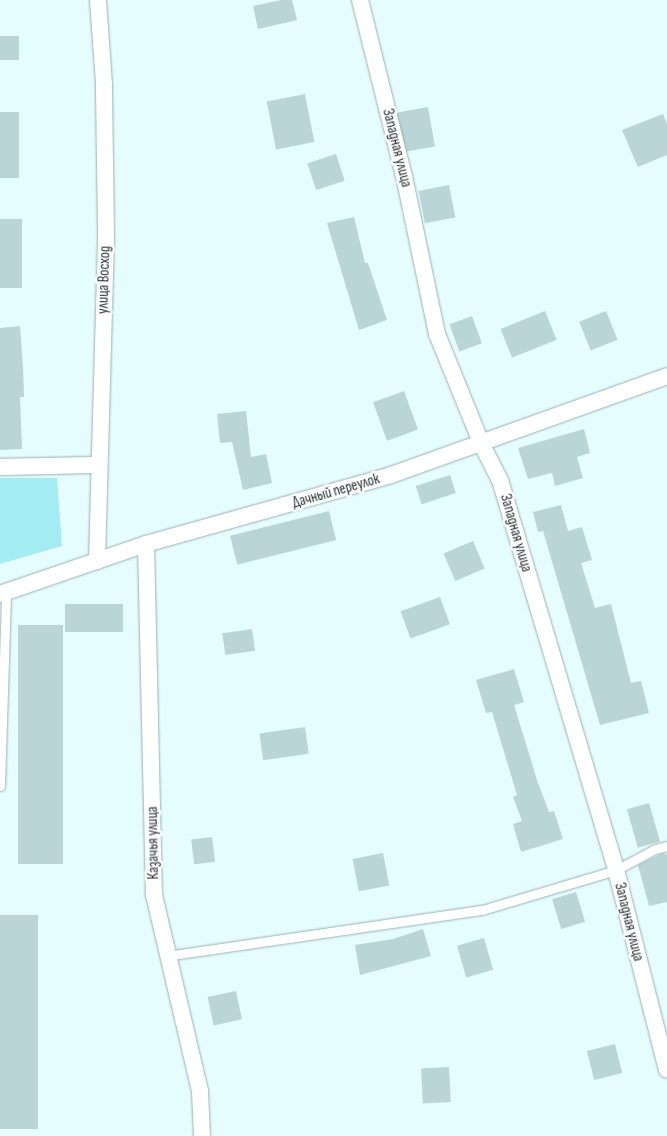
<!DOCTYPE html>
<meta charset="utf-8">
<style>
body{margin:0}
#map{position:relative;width:667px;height:1136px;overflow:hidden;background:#e6fdff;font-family:"Sofia Sans Condensed",sans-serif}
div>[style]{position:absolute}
.green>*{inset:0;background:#a3ecf1}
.building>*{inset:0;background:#b9d5d6;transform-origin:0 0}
.roads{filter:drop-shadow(0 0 1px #96b1b3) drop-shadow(0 0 1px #96b1b3)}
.service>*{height:9px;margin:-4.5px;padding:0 4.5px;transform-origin:4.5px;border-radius:4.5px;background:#fff}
.minor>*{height:16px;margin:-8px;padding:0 8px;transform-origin:8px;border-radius:8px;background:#fff}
span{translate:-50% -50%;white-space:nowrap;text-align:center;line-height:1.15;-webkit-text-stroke:5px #fff;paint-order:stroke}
.street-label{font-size:15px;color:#283334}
</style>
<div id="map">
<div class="green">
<i style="clip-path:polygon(0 478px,57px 478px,62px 546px,0 564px)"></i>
</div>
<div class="building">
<i style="clip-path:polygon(281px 0,292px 0,297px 20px,258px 29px,253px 6px)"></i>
<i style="left:0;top:36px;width:19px;height:24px"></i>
<i style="left:305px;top:94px;width:49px;height:39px;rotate:79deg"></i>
<i style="left:428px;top:107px;width:40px;height:31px;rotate:80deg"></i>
<i style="left:0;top:112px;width:19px;height:66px"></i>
<i style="clip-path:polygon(663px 114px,667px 124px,667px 155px,638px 167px,622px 130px)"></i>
<i style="left:336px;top:154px;width:28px;height:30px;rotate:72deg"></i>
<i style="left:449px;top:185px;width:33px;height:31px;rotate:79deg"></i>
<i style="clip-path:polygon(354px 217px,365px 263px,368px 263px,387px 320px,359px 330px,327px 223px)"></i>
<i style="left:0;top:219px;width:22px;height:69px"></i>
<i style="left:545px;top:311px;width:31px;height:48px;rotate:68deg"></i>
<i style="left:606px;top:311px;width:31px;height:29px;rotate:68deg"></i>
<i style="left:472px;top:316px;width:29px;height:24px;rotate:70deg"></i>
<i style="clip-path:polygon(20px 326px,23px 368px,24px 397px,20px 397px,22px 449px,0 450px,0 328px)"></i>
<i style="left:404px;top:391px;width:41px;height:33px;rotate:70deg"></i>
<i style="clip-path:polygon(246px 411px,251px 457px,266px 454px,272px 483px,243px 490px,232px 442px,220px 443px,217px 414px)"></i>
<i style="clip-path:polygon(584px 429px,590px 453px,577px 457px,583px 478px,555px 486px,552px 473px,528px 479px,518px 448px)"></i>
<i style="left:450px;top:475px;width:19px;height:36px;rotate:72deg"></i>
<i style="clip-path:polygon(561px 505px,568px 531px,582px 527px,592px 560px,581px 563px,595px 608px,611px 604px,631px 683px,641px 681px,649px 713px,600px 725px,543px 531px,538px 532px,533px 512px)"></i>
<i style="left:329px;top:511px;width:30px;height:102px;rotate:76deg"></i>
<i style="left:473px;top:541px;width:30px;height:32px;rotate:67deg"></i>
<i style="left:440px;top:597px;width:29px;height:42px;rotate:70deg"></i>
<i style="left:65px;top:604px;width:58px;height:28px"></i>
<i style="left:18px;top:625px;width:45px;height:239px"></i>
<i style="left:252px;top:629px;width:22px;height:30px;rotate:82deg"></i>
<i style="clip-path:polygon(514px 669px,524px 702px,514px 705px,538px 783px,549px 812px,554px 811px,563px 839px,521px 852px,513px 824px,522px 821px,513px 797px,517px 795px,492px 712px,486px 713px,476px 680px)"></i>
<i style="left:305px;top:727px;width:27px;height:46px;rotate:82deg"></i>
<i style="left:649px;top:803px;width:40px;height:23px;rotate:74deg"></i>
<i style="left:212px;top:837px;width:25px;height:21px;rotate:83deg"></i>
<i style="left:383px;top:853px;width:33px;height:31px;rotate:79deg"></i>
<i style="clip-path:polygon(663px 853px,667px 855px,667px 902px,649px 906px,638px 865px)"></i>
<i style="left:576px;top:892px;width:31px;height:25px;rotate:73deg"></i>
<i style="left:0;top:915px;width:38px;height:214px"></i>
<i style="clip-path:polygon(423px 929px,431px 956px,360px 975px,355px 945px,393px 939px)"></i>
<i style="left:484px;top:938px;width:33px;height:28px;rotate:74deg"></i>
<i style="left:236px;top:991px;width:29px;height:29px;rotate:78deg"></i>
<i style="left:615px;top:1044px;width:30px;height:29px;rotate:76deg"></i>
<i style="left:449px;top:1067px;width:35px;height:28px;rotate:87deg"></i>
</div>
<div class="roads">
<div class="service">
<i style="left:0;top:786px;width:194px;rotate:-88.2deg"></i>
<i style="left:166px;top:956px;width:319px;rotate:-8.3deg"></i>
<i style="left:482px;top:910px;width:140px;rotate:-16.6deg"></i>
<i style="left:616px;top:870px;width:44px;rotate:-28.3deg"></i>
<i style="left:655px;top:849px;width:12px;rotate:-14deg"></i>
</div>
<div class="minor">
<i style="left:360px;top:0;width:181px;rotate:76deg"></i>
<i style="left:404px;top:176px;width:161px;rotate:78.2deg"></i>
<i style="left:437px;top:334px;width:120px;rotate:67.9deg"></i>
<i style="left:482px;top:445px;width:39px;rotate:63deg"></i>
<i style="left:500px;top:480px;width:407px;rotate:73.4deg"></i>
<i style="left:616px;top:870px;width:206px;rotate:75.7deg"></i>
<i style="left:0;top:467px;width:97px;rotate:-1.2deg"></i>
<i style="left:146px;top:544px;width:351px;rotate:88.7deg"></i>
<i style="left:154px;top:895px;width:201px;rotate:76.8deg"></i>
<i style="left:200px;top:1091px;width:45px;rotate:87.5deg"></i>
<i style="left:97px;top:561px;width:327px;rotate:-88.4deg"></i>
<i style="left:106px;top:234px;width:150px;rotate:-90.8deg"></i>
<i style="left:104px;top:84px;width:84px;rotate:-94.1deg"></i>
<i style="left:0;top:594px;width:154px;rotate:-18.9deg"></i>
<i style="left:146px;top:544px;width:255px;rotate:-15.7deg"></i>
<i style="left:391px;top:475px;width:293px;rotate:-19.7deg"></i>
</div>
</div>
<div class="street-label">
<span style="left:397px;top:148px;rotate:76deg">Западная улица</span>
<span style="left:104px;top:280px;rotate:-88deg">улица Восход</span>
<span style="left:336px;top:491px;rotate:-16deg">Дачный переулок</span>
<span style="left:516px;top:533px;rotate:74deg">Западная улица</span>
<span style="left:153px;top:843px;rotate:-91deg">Казачья улица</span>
<span style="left:629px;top:922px;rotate:76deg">Западная улица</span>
</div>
</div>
